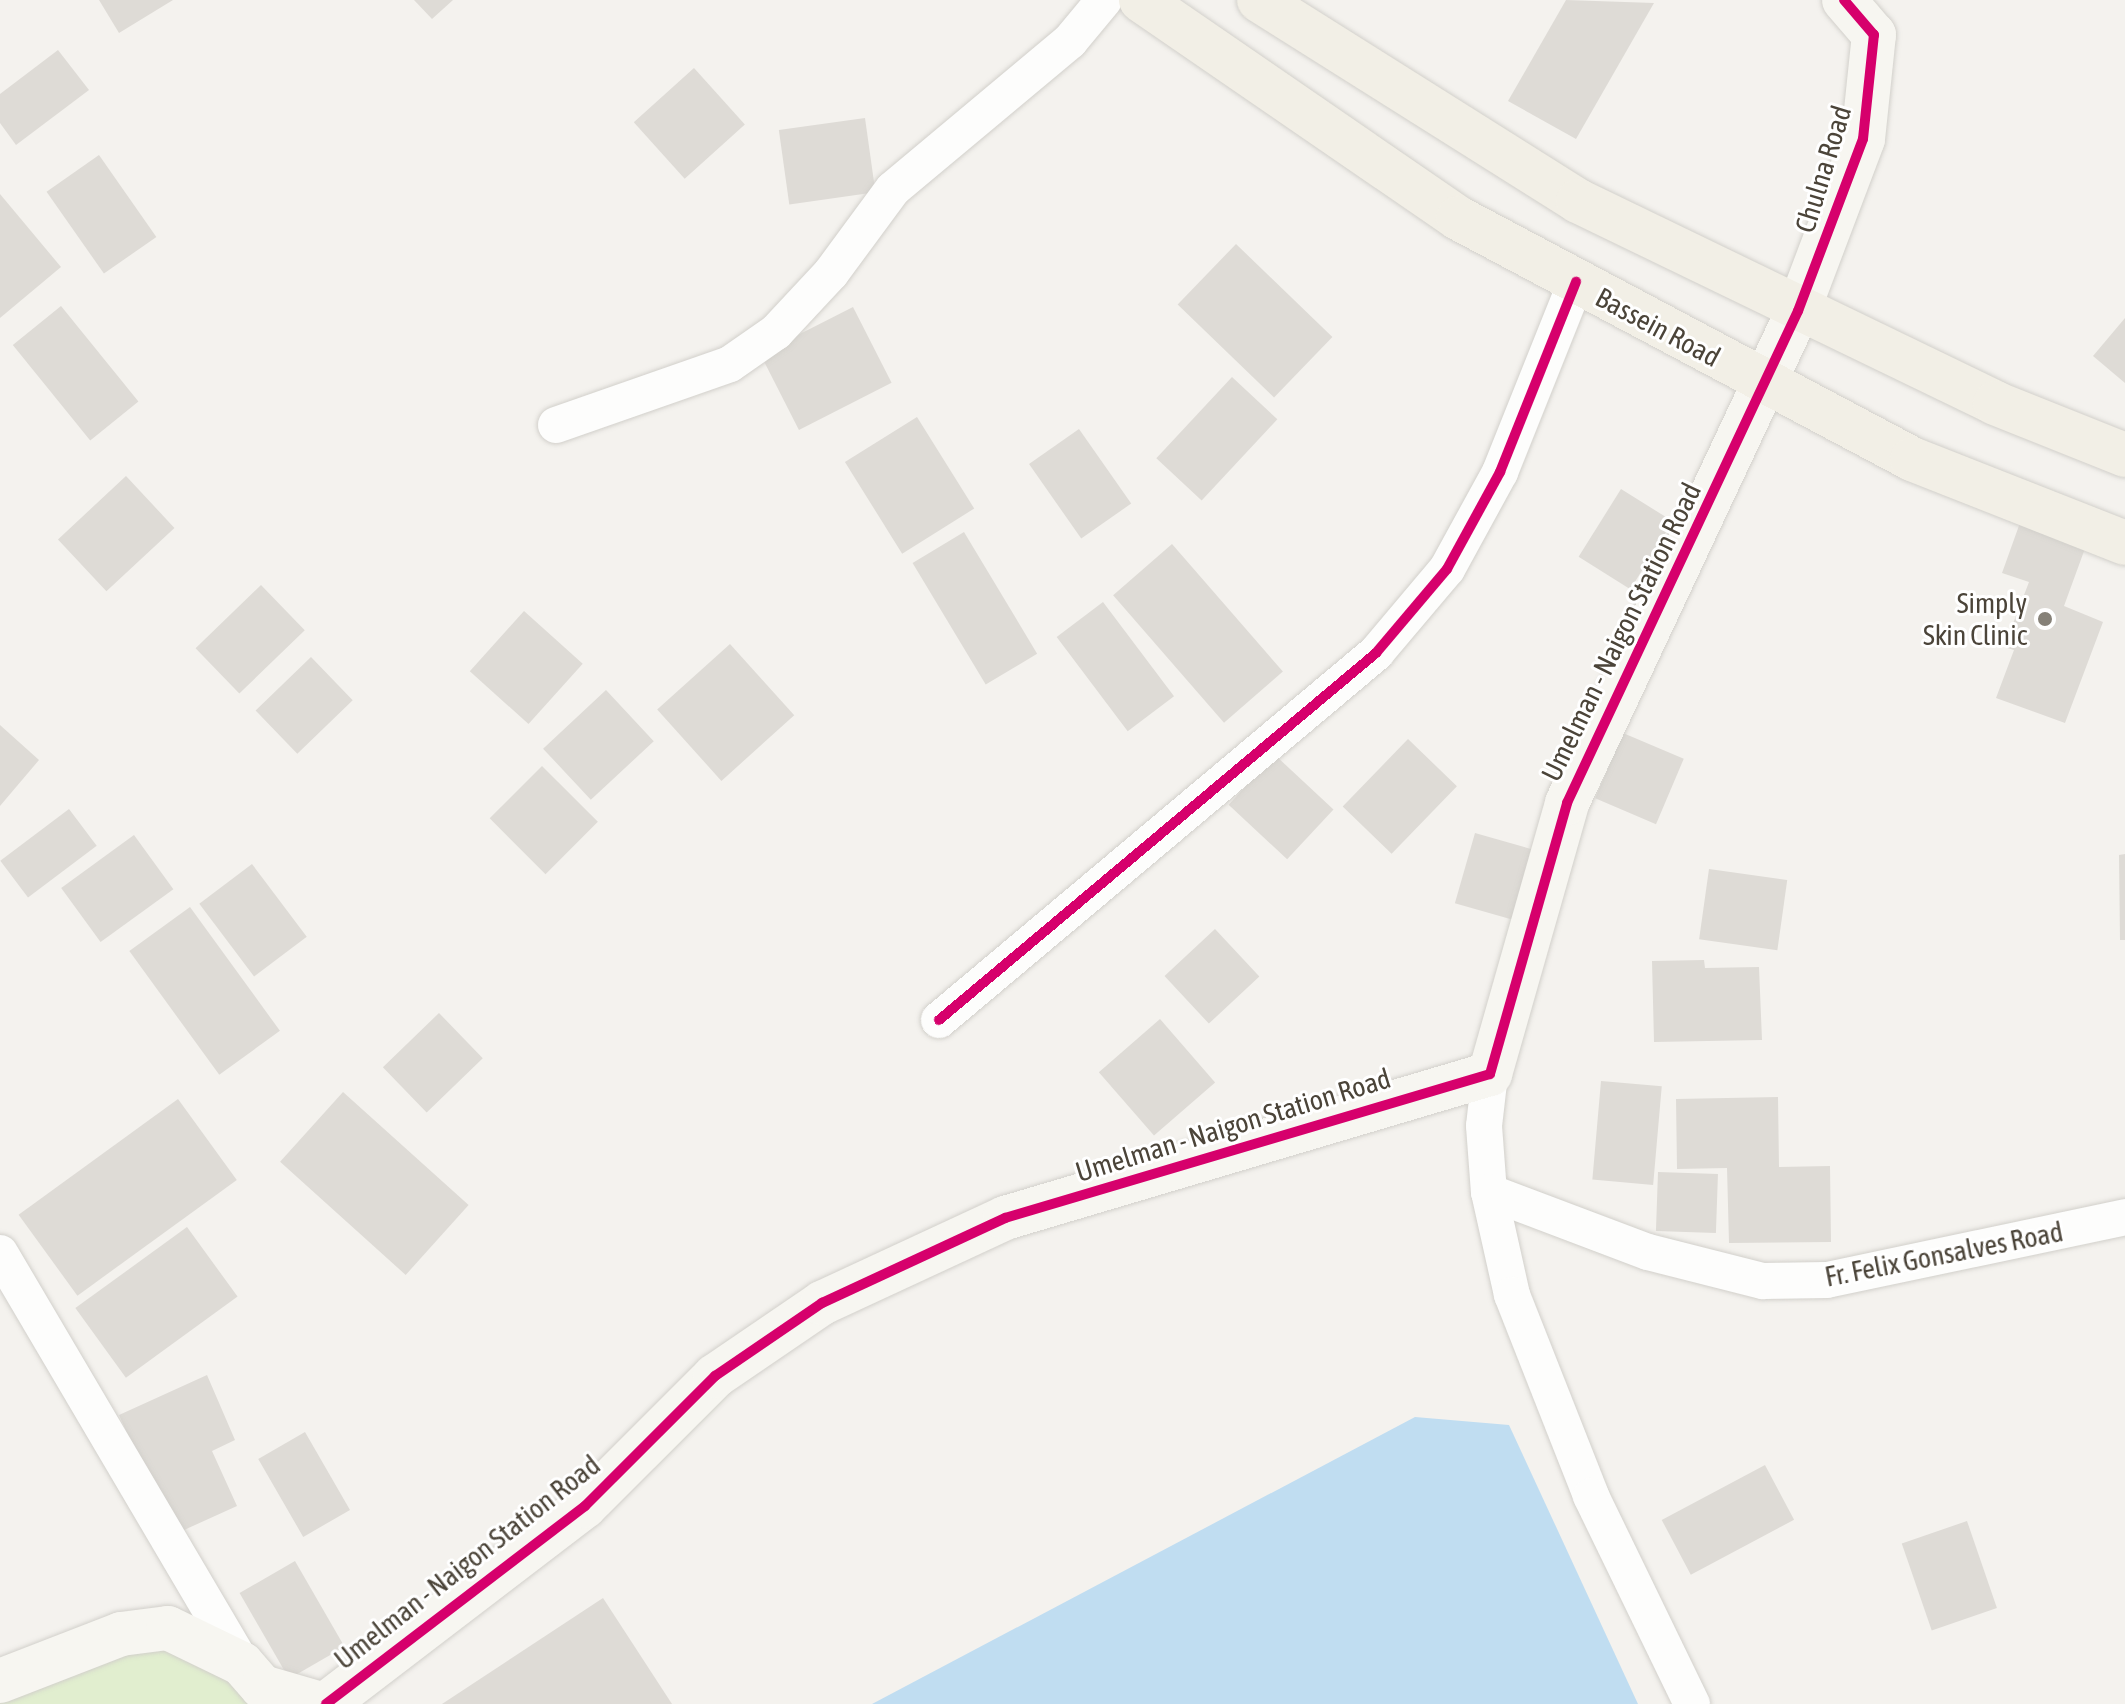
<!DOCTYPE html>
<style>
body{margin:0}
#map{position:relative;width:2125px;height:1704px;overflow:hidden;background:#f4f2ee;font-family:"Asap Condensed",sans-serif}
div>[style]{position:absolute}
.green>*{inset:0;background:#e1eecf}
.water>*{inset:0;background:#c0ddf1}
.building>*{inset:0;background:#dedbd6;transform-origin:0 0}
.roads{filter:drop-shadow(0 0 2px #d2d0cb) drop-shadow(0 0 2px #d2d0cb)}
.street>*{height:36px;margin:-18px;padding:0 18px;transform-origin:18px;border-radius:18px;background:#fdfdfc}
.secondary>*{height:44px;margin:-22px;padding:0 22px;transform-origin:22px;border-radius:22px;background:#f7f6f1}
.primary>*{height:44px;margin:-22px;padding:0 22px;transform-origin:22px;border-radius:22px;background:#f2efe6}
.cycleway>*{height:10px;margin:-5px;padding:0 5px;transform-origin:5px;border-radius:5px;background:#d6006c}
.dots>*{width:22px;height:22px;translate:-50% -50%;box-sizing:border-box;border:4px solid #fff;border-radius:50%}
span{translate:-50% -50%;white-space:nowrap;text-align:center;line-height:1.15;-webkit-text-stroke:6px #fff;paint-order:stroke}
.street-label{font-size:28px;color:#4b4439}
.poi-label{font-size:28px;color:#4b4439}
.right{translate:-100% -50%;text-align:right}
</style>
<div id="map">
<div class="green">
<i style="clip-path:polygon(167px 1629px,321px 1704px,0 1704px,0 1690px)"></i>
</div>
<div class="water">
<i style="clip-path:polygon(1415px 1417px,1509px 1425px,1638px 1704px,872px 1704px)"></i>
</div>
<div class="building">
<i style="clip-path:polygon(99px 0,173px 0,119px 33px)"></i>
<i style="clip-path:polygon(414px 0,453px 0,432px 19px)"></i>
<i style="clip-path:polygon(1566px 0,1654px 3px,1576px 139px,1508px 101px)"></i>
<i style="clip-path:polygon(58px 50px,89px 90px,16px 145px,0 123px,0 94px)"></i>
<i style="left:694px;top:68px;width:76px;height:81px;rotate:48deg"></i>
<i style="left:865px;top:118px;width:75px;height:87px;rotate:82deg"></i>
<i style="left:99px;top:155px;width:100px;height:64px;rotate:55deg"></i>
<i style="clip-path:polygon(0 194px,61px 267px,0 318px)"></i>
<i style="left:1236px;top:244px;width:134px;height:84px;rotate:44deg"></i>
<i style="left:61px;top:306px;width:123px;height:62px;rotate:51deg"></i>
<i style="left:853px;top:307px;width:85px;height:104px;rotate:63deg"></i>
<i style="clip-path:polygon(2125px 318px,2125px 383px,2093px 356px)"></i>
<i style="left:1232px;top:377px;width:62px;height:111px;rotate:43deg"></i>
<i style="left:917px;top:417px;width:108px;height:85px;rotate:58deg"></i>
<i style="left:1079px;top:429px;width:91px;height:61px;rotate:55deg"></i>
<i style="left:126px;top:476px;width:71px;height:93px;rotate:47deg"></i>
<i style="left:1621px;top:489px;width:61px;height:80px;rotate:32deg"></i>
<i style="clip-path:polygon(2021px 520px,2087px 543px,2064px 606px,2103px 622px,2065px 723px,1996px 698px,2014px 650px,2004px 647px,2029px 582px,2002px 573px)"></i>
<i style="left:964px;top:532px;width:142px;height:60px;rotate:59deg"></i>
<i style="left:1172px;top:544px;width:169px;height:78px;rotate:49deg"></i>
<i style="left:261px;top:585px;width:63px;height:91px;rotate:46deg"></i>
<i style="left:1103px;top:602px;width:118px;height:58px;rotate:53deg"></i>
<i style="left:524px;top:611px;width:79px;height:81px;rotate:42deg"></i>
<i style="left:730px;top:644px;width:96px;height:98px;rotate:48deg"></i>
<i style="left:311px;top:657px;width:60px;height:77px;rotate:46deg"></i>
<i style="left:606px;top:690px;width:70px;height:86px;rotate:47deg"></i>
<i style="clip-path:polygon(0 725px,39px 760px,0 806px)"></i>
<i style="left:1623px;top:733px;width:66px;height:71px;rotate:23deg"></i>
<i style="left:1408px;top:739px;width:68px;height:94px;rotate:44deg"></i>
<i style="left:1275px;top:755px;width:80px;height:68px;rotate:43deg"></i>
<i style="left:542px;top:766px;width:79px;height:74px;rotate:45deg"></i>
<i style="left:69px;top:809px;width:46px;height:86px;rotate:53deg"></i>
<i style="left:1475px;top:833px;width:74px;height:73px;rotate:16deg"></i>
<i style="left:134px;top:835px;width:67px;height:90px;rotate:54deg"></i>
<i style="clip-path:polygon(2125px 854px,2125px 940px,2120px 940px,2119px 855px)"></i>
<i style="left:252px;top:864px;width:91px;height:66px;rotate:53deg"></i>
<i style="left:1709px;top:869px;width:79px;height:71px;rotate:8deg"></i>
<i style="left:190px;top:907px;width:153px;height:75px;rotate:54deg"></i>
<i style="left:1215px;top:929px;width:65px;height:69px;rotate:47deg"></i>
<i style="clip-path:polygon(1704px 960px,1705px 968px,1759px 967px,1762px 1040px,1654px 1042px,1652px 961px)"></i>
<i style="left:439px;top:1013px;width:63px;height:78px;rotate:46deg"></i>
<i style="left:1160px;top:1019px;width:84px;height:81px;rotate:49deg"></i>
<i style="left:1601px;top:1081px;width:61px;height:99px;rotate:5deg"></i>
<i style="left:343px;top:1092px;width:169px;height:94px;rotate:42deg"></i>
<i style="clip-path:polygon(1778px 1097px,1779px 1167px,1830px 1166px,1831px 1242px,1729px 1243px,1727px 1168px,1677px 1169px,1676px 1099px)"></i>
<i style="left:178px;top:1099px;width:100px;height:197px;rotate:54deg"></i>
<i style="left:1658px;top:1172px;width:60px;height:59px;rotate:2deg"></i>
<i style="left:187px;top:1227px;width:86px;height:138px;rotate:54deg"></i>
<i style="clip-path:polygon(207px 1375px,235px 1440px,212px 1451px,237px 1506px,173px 1535px,119px 1415px)"></i>
<i style="left:305px;top:1432px;width:90px;height:54px;rotate:60deg"></i>
<i style="left:1765px;top:1465px;width:62px;height:117px;rotate:62deg"></i>
<i style="left:1967px;top:1521px;width:92px;height:69px;rotate:71deg"></i>
<i style="left:295px;top:1561px;width:99px;height:64px;rotate:60deg"></i>
<i style="clip-path:polygon(603px 1598px,672px 1704px,442px 1704px)"></i>
</div>
<div class="roads">
<div class="street">
<i style="left:556px;top:425px;width:184px;rotate:-19.3deg"></i>
<i style="left:730px;top:364px;width:56px;rotate:-34.8deg"></i>
<i style="left:776px;top:332px;width:81px;rotate:-47deg"></i>
<i style="left:831px;top:273px;width:104px;rotate:-53.6deg"></i>
<i style="left:893px;top:189px;width:231px;rotate:-39.9deg"></i>
<i style="left:1070px;top:41px;width:53px;rotate:-50.3deg"></i>
<i style="left:939px;top:1020px;width:571px;rotate:-40.02deg"></i>
<i style="left:1376px;top:653px;width:110px;rotate:-49.8deg"></i>
<i style="left:1447px;top:569px;width:111px;rotate:-61.3deg"></i>
<i style="left:1500px;top:472px;width:205px;rotate:-68.2deg"></i>
<i style="left:1490px;top:1074px;width:52px;rotate:96.6deg"></i>
<i style="left:1484px;top:1126px;width:66px;rotate:85.7deg"></i>
<i style="left:1489px;top:1192px;width:106px;rotate:77.4deg"></i>
<i style="left:1512px;top:1295px;width:216px;rotate:68.5deg"></i>
<i style="left:1591px;top:1496px;width:231px;rotate:64.1deg"></i>
<i style="left:1489px;top:1192px;width:170px;rotate:20.7deg"></i>
<i style="left:1648px;top:1252px;width:119px;rotate:14.2deg"></i>
<i style="left:1763px;top:1281px;width:64px;rotate:-0.9deg"></i>
<i style="left:1827px;top:1280px;width:305px;rotate:-11.9deg"></i>
<i style="left:0;top:1253px;width:477px;rotate:59.5deg"></i>
</div>
<div class="secondary">
<i style="left:0;top:1681px;width:130px;rotate:-21.2deg"></i>
<i style="left:121px;top:1634px;width:47px;rotate:-7.3deg"></i>
<i style="left:168px;top:1628px;width:82px;rotate:25.9deg"></i>
<i style="left:242px;top:1664px;width:30px;rotate:49deg"></i>
<i style="left:262px;top:1687px;width:61px;rotate:16.1deg"></i>
<i style="left:326px;top:1704px;width:326px;rotate:-37.4deg"></i>
<i style="left:585px;top:1506px;width:184px;rotate:-45deg"></i>
<i style="left:715px;top:1376px;width:130px;rotate:-34.3deg"></i>
<i style="left:822px;top:1303px;width:202px;rotate:-24.9deg"></i>
<i style="left:1005px;top:1218px;width:506px;rotate:-16.54deg"></i>
<i style="left:1490px;top:1074px;width:282px;rotate:-74.1deg"></i>
<i style="left:1567px;top:803px;width:544px;rotate:-64.85deg"></i>
<i style="left:1798px;top:311px;width:184px;rotate:-69.3deg"></i>
<i style="left:1863px;top:139px;width:105px;rotate:-84deg"></i>
<i style="left:1874px;top:35px;width:46px;rotate:-130.6deg"></i>
</div>
<div class="primary">
<i style="left:1141px;top:0;width:385px;rotate:34.5deg"></i>
<i style="left:1458px;top:218px;width:514px;rotate:27.96deg"></i>
<i style="left:1912px;top:459px;width:229px;rotate:21.5deg"></i>
<i style="left:1259px;top:0;width:377px;rotate:32.2deg"></i>
<i style="left:1578px;top:201px;width:463px;rotate:25.8deg"></i>
<i style="left:1995px;top:403px;width:140px;rotate:21.8deg"></i>
</div>
</div>
<div class="cycleway">
<i style="left:939px;top:1020px;width:571px;rotate:-40.02deg"></i>
<i style="left:1376px;top:653px;width:110px;rotate:-49.8deg"></i>
<i style="left:1447px;top:569px;width:111px;rotate:-61.3deg"></i>
<i style="left:1500px;top:472px;width:205px;rotate:-68.2deg"></i>
<i style="left:326px;top:1704px;width:326px;rotate:-37.4deg"></i>
<i style="left:585px;top:1506px;width:184px;rotate:-45deg"></i>
<i style="left:715px;top:1376px;width:130px;rotate:-34.3deg"></i>
<i style="left:822px;top:1303px;width:202px;rotate:-24.9deg"></i>
<i style="left:1005px;top:1218px;width:506px;rotate:-16.54deg"></i>
<i style="left:1490px;top:1074px;width:282px;rotate:-74.1deg"></i>
<i style="left:1567px;top:803px;width:544px;rotate:-64.85deg"></i>
<i style="left:1798px;top:311px;width:184px;rotate:-69.3deg"></i>
<i style="left:1863px;top:139px;width:105px;rotate:-84deg"></i>
<i style="left:1874px;top:35px;width:46px;rotate:-130.6deg"></i>
</div>
<div class="dots">
<i style="left:2045px;top:619px;background:#868178"></i>
</div>
<div class="street-label">
<span style="left:1823px;top:169px;rotate:-73deg">Chulna Road</span>
<span style="left:1658px;top:327px;rotate:28deg">Bassein Road</span>
<span style="left:1621px;top:632px;rotate:-64deg">Umelman - Naigon Station Road</span>
<span style="left:1233px;top:1125px;rotate:-17deg">Umelman - Naigon Station Road</span>
<span style="left:1944px;top:1254px;rotate:-11deg">Fr. Felix Gonsalves Road</span>
<span style="left:467px;top:1562px;rotate:-38deg">Umelman - Naigon Station Road</span>
</div>
<div class="poi-label">
<span class="right" style="left:2027px;top:619px">Simply<br>Skin Clinic</span>
</div>
</div>
